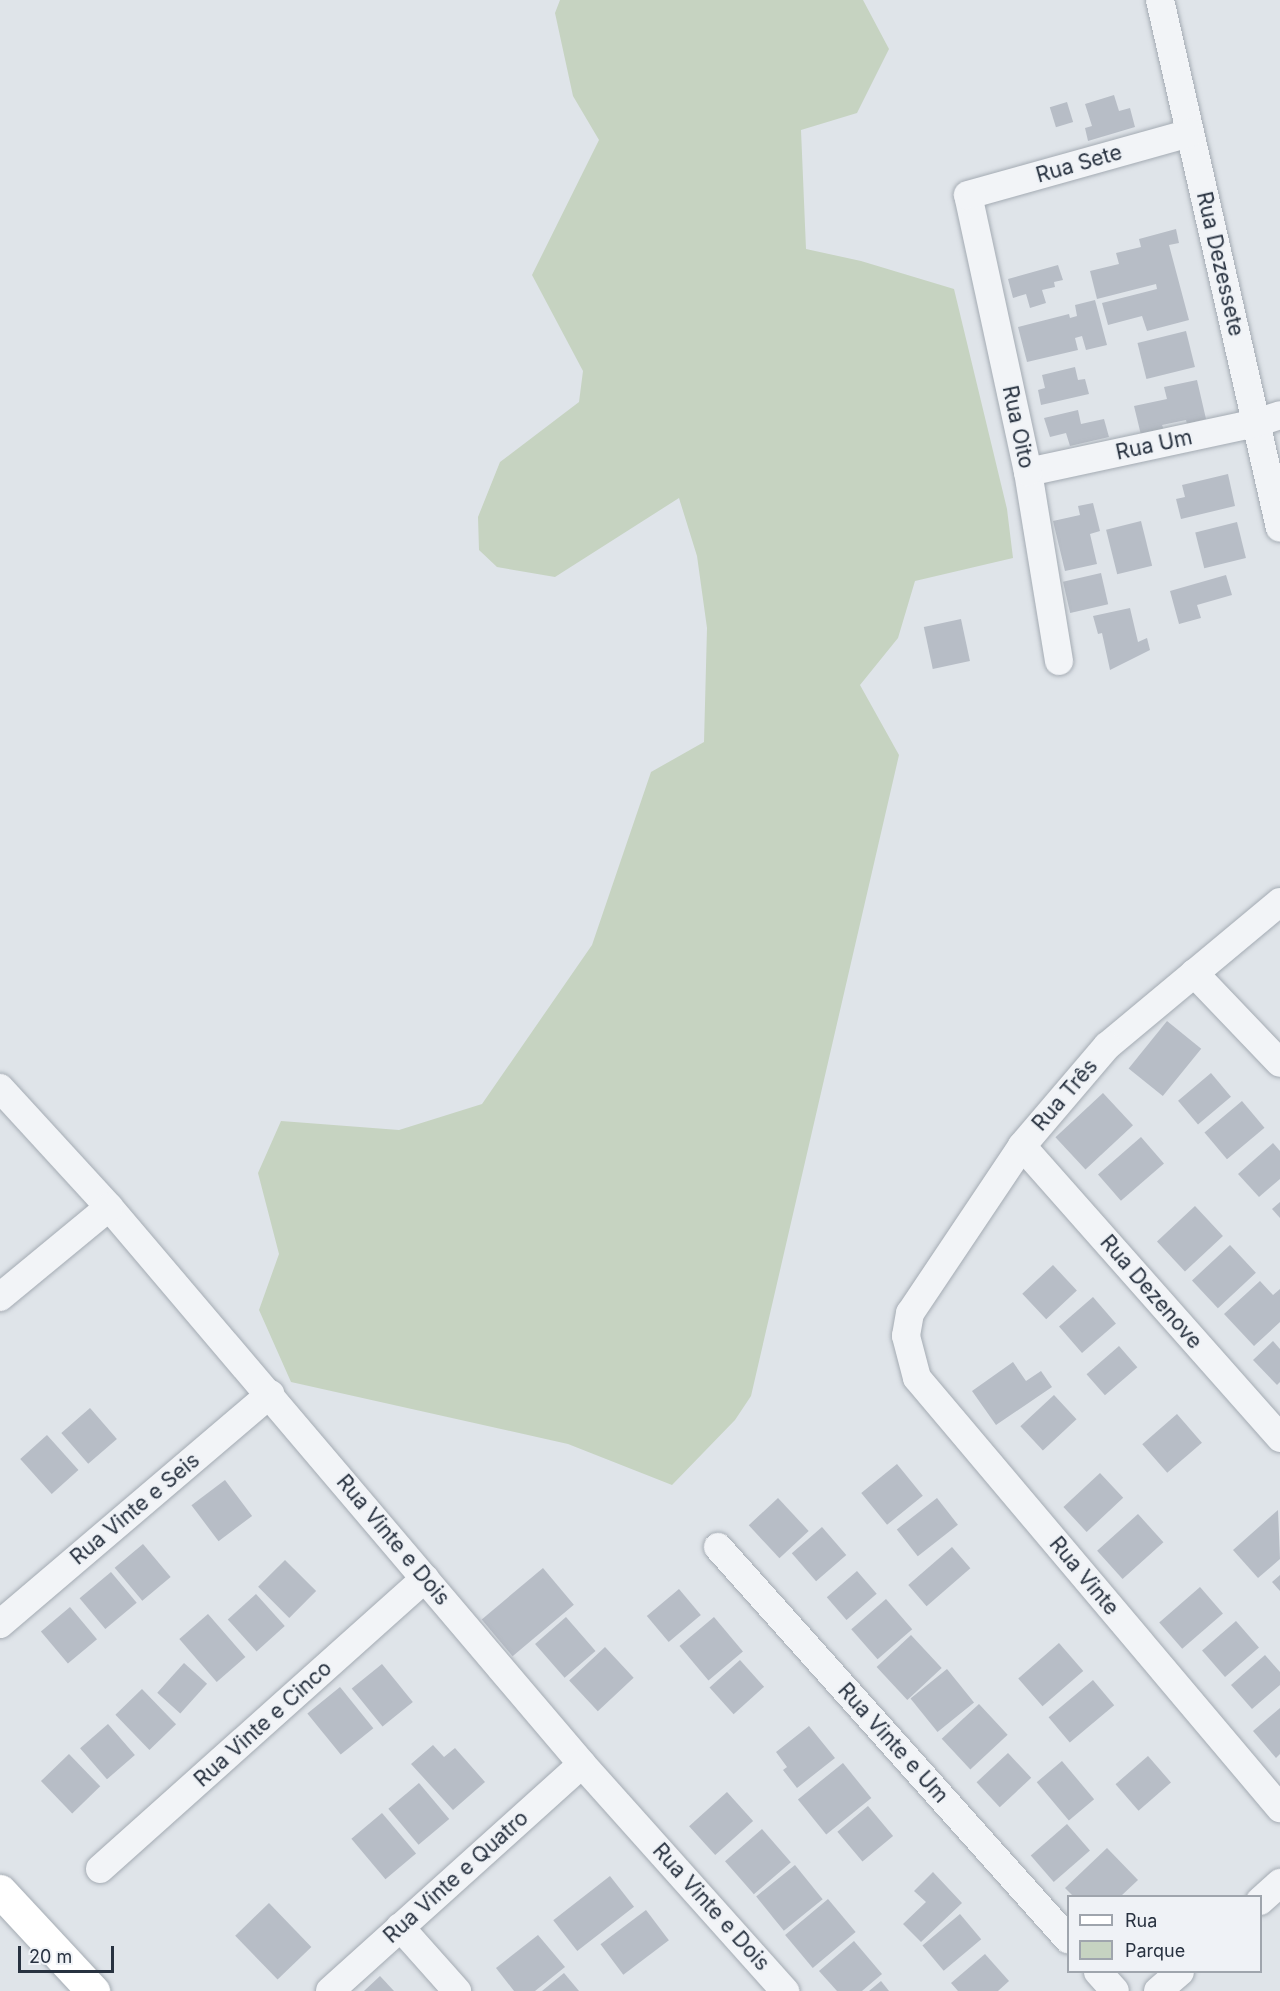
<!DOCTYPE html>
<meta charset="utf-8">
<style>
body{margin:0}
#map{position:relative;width:1280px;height:1991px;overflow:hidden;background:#dfe4e9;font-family:Inter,sans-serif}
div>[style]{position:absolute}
.green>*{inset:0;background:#c6d3c1}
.building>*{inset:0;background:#b7bdc6;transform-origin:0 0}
.roads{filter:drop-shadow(0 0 2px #a4abb3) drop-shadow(0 0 2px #a4abb3)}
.street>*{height:28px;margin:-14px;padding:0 14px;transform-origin:14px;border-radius:14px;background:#f2f4f7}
.secondary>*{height:33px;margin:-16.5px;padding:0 16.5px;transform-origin:16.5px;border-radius:16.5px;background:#fff}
span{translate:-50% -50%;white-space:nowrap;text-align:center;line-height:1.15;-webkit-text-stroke:4.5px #eff2f6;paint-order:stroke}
.street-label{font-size:21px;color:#283240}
.legend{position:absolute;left:1067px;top:1895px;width:195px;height:78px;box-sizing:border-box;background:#eff2f6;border:2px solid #9fa5ad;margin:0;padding:8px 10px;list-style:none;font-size:18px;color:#283240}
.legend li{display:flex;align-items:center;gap:12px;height:30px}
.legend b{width:30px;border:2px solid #9fa5ad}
.scale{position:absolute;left:18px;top:1946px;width:96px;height:27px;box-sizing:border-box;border:3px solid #283240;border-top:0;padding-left:8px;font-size:18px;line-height:21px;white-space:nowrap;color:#283240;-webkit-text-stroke:4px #eff2f6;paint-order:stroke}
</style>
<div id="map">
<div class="green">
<i style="clip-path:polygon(560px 0,863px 0,889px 49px,857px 113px,801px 130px,806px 249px,861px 261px,954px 289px,1007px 509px,1013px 558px,915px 581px,898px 638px,860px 685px,899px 755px,751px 1396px,735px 1420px,672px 1485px,568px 1444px,291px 1382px,259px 1310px,279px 1254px,258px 1173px,281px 1121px,399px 1130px,482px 1104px,592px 945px,651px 772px,704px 742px,707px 628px,697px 556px,679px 498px,555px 577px,497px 567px,479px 550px,478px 517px,500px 462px,579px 402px,583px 371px,532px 275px,599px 140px,573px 96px,555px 13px)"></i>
</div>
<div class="building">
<i style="clip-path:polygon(1114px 95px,1119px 111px,1130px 108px,1135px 127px,1088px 141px,1085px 128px,1092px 126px,1085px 104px)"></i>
<i style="left:1067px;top:102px;width:21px;height:18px;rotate:73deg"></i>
<i style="clip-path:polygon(1176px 229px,1179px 243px,1169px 245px,1189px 320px,1147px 331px,1142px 316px,1108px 325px,1102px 303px,1157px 289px,1156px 284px,1097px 299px,1090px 271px,1119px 264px,1116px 253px,1141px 247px,1139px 239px)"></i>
<i style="clip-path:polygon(1058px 265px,1063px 280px,1054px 282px,1055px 287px,1042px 290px,1046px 303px,1030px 308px,1026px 294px,1013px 298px,1008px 279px)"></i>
<i style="clip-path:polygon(1095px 300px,1107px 345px,1086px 350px,1082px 336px,1075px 338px,1078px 350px,1027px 362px,1018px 327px,1069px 314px,1070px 318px,1077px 316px,1075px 305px)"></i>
<i style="left:1186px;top:331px;width:37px;height:50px;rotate:76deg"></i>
<i style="clip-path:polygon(1075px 367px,1078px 380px,1085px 379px,1089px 394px,1041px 405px,1038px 390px,1045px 388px,1042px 375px)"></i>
<i style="clip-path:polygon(1197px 380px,1206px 419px,1187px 424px,1186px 420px,1162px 425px,1164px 430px,1141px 435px,1134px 406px,1167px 399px,1164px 387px)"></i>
<i style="clip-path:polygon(1078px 410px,1081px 424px,1104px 419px,1109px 437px,1070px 446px,1066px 433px,1050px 437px,1044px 418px)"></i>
<i style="clip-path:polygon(1228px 474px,1235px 506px,1181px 519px,1176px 499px,1185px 497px,1182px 485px)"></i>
<i style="clip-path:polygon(1093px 503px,1100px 531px,1090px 534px,1097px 564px,1065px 571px,1053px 521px,1080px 515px,1078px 506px)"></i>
<i style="left:1141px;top:521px;width:46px;height:36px;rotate:76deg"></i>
<i style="left:1237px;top:522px;width:37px;height:43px;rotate:76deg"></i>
<i style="left:1101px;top:573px;width:32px;height:39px;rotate:77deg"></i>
<i style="clip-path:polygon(1226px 575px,1232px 595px,1197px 605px,1201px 618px,1179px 624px,1170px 591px)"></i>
<i style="clip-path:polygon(1130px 608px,1138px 642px,1147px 638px,1150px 650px,1110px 670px,1102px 633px,1098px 634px,1093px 616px)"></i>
<i style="left:961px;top:619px;width:43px;height:38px;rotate:78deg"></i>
<i style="left:1167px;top:1021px;width:44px;height:61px;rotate:39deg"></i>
<i style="left:1211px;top:1073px;width:31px;height:43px;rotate:50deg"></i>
<i style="left:1103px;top:1093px;width:44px;height:65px;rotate:47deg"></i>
<i style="left:1242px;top:1101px;width:35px;height:49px;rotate:50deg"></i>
<i style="left:1141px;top:1137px;width:35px;height:57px;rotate:49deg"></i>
<i style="clip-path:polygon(1273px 1143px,1280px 1151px,1280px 1179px,1259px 1197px,1238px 1174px)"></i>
<i style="clip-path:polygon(1280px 1202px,1280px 1218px,1272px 1209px)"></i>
<i style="left:1195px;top:1206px;width:41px;height:52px;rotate:47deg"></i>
<i style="left:1230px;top:1245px;width:38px;height:52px;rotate:47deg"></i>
<i style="left:1053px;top:1265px;width:35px;height:42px;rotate:47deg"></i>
<i style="clip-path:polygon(1260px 1281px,1273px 1295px,1280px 1289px,1280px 1322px,1254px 1346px,1224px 1314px)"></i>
<i style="left:1093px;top:1297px;width:35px;height:45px;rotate:49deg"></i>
<i style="clip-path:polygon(1273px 1341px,1280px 1349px,1280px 1382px,1277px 1385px,1253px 1360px)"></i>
<i style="left:1119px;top:1346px;width:28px;height:43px;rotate:49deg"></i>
<i style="clip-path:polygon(1013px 1362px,1026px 1381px,1041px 1371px,1052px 1387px,996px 1425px,972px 1391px)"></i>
<i style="left:1054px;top:1395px;width:33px;height:46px;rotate:47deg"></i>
<i style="left:90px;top:1408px;width:41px;height:38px;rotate:49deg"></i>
<i style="left:1177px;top:1414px;width:38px;height:46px;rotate:49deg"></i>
<i style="left:47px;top:1435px;width:47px;height:36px;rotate:48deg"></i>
<i style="left:897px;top:1464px;width:41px;height:46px;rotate:51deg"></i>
<i style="left:1100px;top:1473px;width:34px;height:50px;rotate:47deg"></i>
<i style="left:225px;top:1480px;width:45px;height:42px;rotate:53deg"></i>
<i style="left:778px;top:1498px;width:45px;height:40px;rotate:47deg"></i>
<i style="left:937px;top:1498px;width:34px;height:51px;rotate:52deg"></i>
<i style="clip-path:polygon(1278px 1510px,1280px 1559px,1258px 1578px,1233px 1550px)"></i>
<i style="left:1138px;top:1514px;width:38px;height:55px;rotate:48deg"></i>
<i style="left:822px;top:1527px;width:37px;height:40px;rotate:49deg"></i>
<i style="left:143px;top:1544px;width:43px;height:37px;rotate:50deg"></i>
<i style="left:952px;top:1547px;width:28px;height:58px;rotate:49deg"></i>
<i style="left:285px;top:1560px;width:44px;height:38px;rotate:45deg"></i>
<i style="left:543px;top:1568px;width:48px;height:80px;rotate:50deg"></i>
<i style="left:857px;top:1571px;width:30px;height:40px;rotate:49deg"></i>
<i style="left:111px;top:1572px;width:40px;height:41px;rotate:50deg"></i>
<i style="clip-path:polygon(1280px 1575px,1280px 1591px,1272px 1582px)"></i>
<i style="left:1200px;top:1587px;width:35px;height:54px;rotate:49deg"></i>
<i style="left:679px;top:1589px;width:34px;height:42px;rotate:50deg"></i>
<i style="left:256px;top:1594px;width:43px;height:38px;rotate:48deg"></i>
<i style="left:886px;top:1599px;width:40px;height:46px;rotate:49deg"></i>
<i style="left:70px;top:1607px;width:42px;height:38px;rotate:50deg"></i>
<i style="left:208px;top:1614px;width:57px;height:38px;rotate:49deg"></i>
<i style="left:566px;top:1617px;width:45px;height:41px;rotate:49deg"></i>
<i style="left:714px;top:1617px;width:45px;height:45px;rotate:50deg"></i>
<i style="left:1236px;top:1621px;width:35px;height:45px;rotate:49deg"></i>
<i style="left:911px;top:1635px;width:45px;height:47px;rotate:47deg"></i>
<i style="left:1059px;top:1643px;width:37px;height:54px;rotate:49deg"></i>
<i style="left:605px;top:1647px;width:42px;height:49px;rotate:47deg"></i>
<i style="clip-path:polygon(1265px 1655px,1280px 1672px,1280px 1685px,1252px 1709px,1231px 1685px)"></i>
<i style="left:740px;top:1660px;width:36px;height:41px;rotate:48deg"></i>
<i style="left:184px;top:1663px;width:31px;height:40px;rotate:42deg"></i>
<i style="left:382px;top:1664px;width:49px;height:39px;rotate:51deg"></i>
<i style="left:947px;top:1669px;width:43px;height:47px;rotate:51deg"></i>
<i style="left:1093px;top:1680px;width:33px;height:58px;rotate:50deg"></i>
<i style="left:340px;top:1687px;width:53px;height:42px;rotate:51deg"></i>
<i style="left:142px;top:1689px;width:49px;height:37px;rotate:46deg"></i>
<i style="left:979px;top:1704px;width:42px;height:51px;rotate:47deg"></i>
<i style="clip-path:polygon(1280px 1708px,1280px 1754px,1276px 1758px,1253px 1731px)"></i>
<i style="left:108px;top:1724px;width:41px;height:37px;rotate:49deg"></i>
<i style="clip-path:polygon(809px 1726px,835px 1758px,797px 1788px,783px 1770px,787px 1767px,776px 1752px)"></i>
<i style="clip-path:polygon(433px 1745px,444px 1757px,455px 1748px,485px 1782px,453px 1810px,411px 1764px)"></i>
<i style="left:1008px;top:1753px;width:34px;height:43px;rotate:47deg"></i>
<i style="left:69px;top:1754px;width:45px;height:39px;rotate:46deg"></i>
<i style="left:1148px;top:1756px;width:35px;height:43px;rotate:49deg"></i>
<i style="left:1062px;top:1761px;width:50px;height:33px;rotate:50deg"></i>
<i style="left:843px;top:1763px;width:45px;height:58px;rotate:51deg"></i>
<i style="left:419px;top:1783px;width:47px;height:40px;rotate:50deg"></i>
<i style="left:727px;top:1792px;width:39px;height:51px;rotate:48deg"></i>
<i style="left:868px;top:1806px;width:39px;height:40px;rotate:50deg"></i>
<i style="left:382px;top:1813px;width:53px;height:40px;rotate:50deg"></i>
<i style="left:1067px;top:1824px;width:35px;height:48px;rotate:49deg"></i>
<i style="left:762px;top:1829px;width:44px;height:49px;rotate:49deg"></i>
<i style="clip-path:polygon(1107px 1848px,1138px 1880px,1121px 1896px,1073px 1896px,1065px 1888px)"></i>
<i style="left:795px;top:1865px;width:44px;height:50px;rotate:51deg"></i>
<i style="clip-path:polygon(933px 1872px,962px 1903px,921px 1942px,903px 1924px,926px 1902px,914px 1891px)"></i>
<i style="left:610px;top:1876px;width:39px;height:72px;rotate:52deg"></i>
<i style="left:828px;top:1899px;width:43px;height:56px;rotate:50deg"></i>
<i style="left:269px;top:1903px;width:61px;height:47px;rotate:46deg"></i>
<i style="left:646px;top:1910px;width:38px;height:57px;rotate:53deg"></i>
<i style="left:960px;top:1914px;width:33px;height:49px;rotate:50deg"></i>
<i style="clip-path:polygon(538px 1935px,565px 1967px,535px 1991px,514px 1991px,496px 1968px)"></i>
<i style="clip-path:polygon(854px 1941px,882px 1974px,862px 1991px,837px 1991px,819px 1971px)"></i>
<i style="clip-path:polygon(985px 1954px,1009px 1981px,998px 1991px,958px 1991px,951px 1983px)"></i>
<i style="clip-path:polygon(564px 1973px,579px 1991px,542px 1991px)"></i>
<i style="clip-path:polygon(380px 1976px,394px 1991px,364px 1991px)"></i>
<i style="clip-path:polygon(881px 1981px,889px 1991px,869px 1991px)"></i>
</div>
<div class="roads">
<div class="street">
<i style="left:1160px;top:0;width:541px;rotate:77.2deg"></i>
<i style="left:1028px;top:472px;width:233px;rotate:-12.1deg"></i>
<i style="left:1256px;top:423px;width:25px;rotate:-18deg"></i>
<i style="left:1059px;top:661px;width:192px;rotate:-99.3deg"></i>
<i style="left:1028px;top:472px;width:283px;rotate:-102.2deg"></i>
<i style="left:968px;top:195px;width:230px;rotate:-15.6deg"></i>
<i style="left:1280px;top:902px;width:225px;rotate:140.2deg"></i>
<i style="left:1107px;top:1046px;width:131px;rotate:130.4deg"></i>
<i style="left:1022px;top:1146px;width:201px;rotate:123.8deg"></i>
<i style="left:910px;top:1313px;width:23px;rotate:100deg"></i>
<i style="left:906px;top:1336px;width:43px;rotate:75.3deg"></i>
<i style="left:917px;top:1378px;width:563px;rotate:49.83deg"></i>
<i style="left:1194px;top:973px;width:124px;rotate:46.3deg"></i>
<i style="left:0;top:1088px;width:161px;rotate:47.5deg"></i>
<i style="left:109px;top:1207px;width:731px;rotate:49.66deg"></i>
<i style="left:582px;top:1764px;width:305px;rotate:48.2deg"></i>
<i style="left:1022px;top:1146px;width:390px;rotate:48.5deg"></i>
<i style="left:0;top:1297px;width:141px;rotate:-39.5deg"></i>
<i style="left:718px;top:1547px;width:526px;rotate:48.24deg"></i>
<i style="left:0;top:1624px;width:355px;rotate:-40.4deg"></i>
<i style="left:100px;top:1869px;width:436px;rotate:-41.8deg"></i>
<i style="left:1260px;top:1901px;width:27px;rotate:-42deg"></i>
<i style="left:400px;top:1927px;width:86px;rotate:48.3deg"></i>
<i style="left:1098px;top:1972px;width:25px;rotate:48deg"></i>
<i style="left:330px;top:1991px;width:339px;rotate:-42deg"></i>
<i style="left:1158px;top:1991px;width:29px;rotate:-41deg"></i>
</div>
<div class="secondary">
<i style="left:0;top:1891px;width:137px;rotate:47.1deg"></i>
</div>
</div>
<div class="street-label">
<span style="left:1079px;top:164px;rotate:-16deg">Rua Sete</span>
<span style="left:1220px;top:264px;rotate:77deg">Rua Dezessete</span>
<span style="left:1018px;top:427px;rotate:78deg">Rua Oito</span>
<span style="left:1154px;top:445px;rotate:-12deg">Rua Um</span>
<span style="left:1065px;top:1095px;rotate:-49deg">Rua Três</span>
<span style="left:1151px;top:1292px;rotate:49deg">Rua Dezenove</span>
<span style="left:135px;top:1509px;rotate:-40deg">Rua Vinte e Seis</span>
<span style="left:393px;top:1540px;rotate:50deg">Rua Vinte e Dois</span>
<span style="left:1084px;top:1576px;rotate:50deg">Rua Vinte</span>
<span style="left:263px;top:1724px;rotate:-42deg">Rua Vinte e Cinco</span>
<span style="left:893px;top:1743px;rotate:48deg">Rua Vinte e Um</span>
<span style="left:456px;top:1877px;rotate:-42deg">Rua Vinte e Quatro</span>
<span style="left:711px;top:1907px;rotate:48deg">Rua Vinte e Dois</span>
</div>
<ul class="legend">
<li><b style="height:8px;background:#fff"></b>Rua</li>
<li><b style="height:16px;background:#c6d3c1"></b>Parque</li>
</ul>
<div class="scale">20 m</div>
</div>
